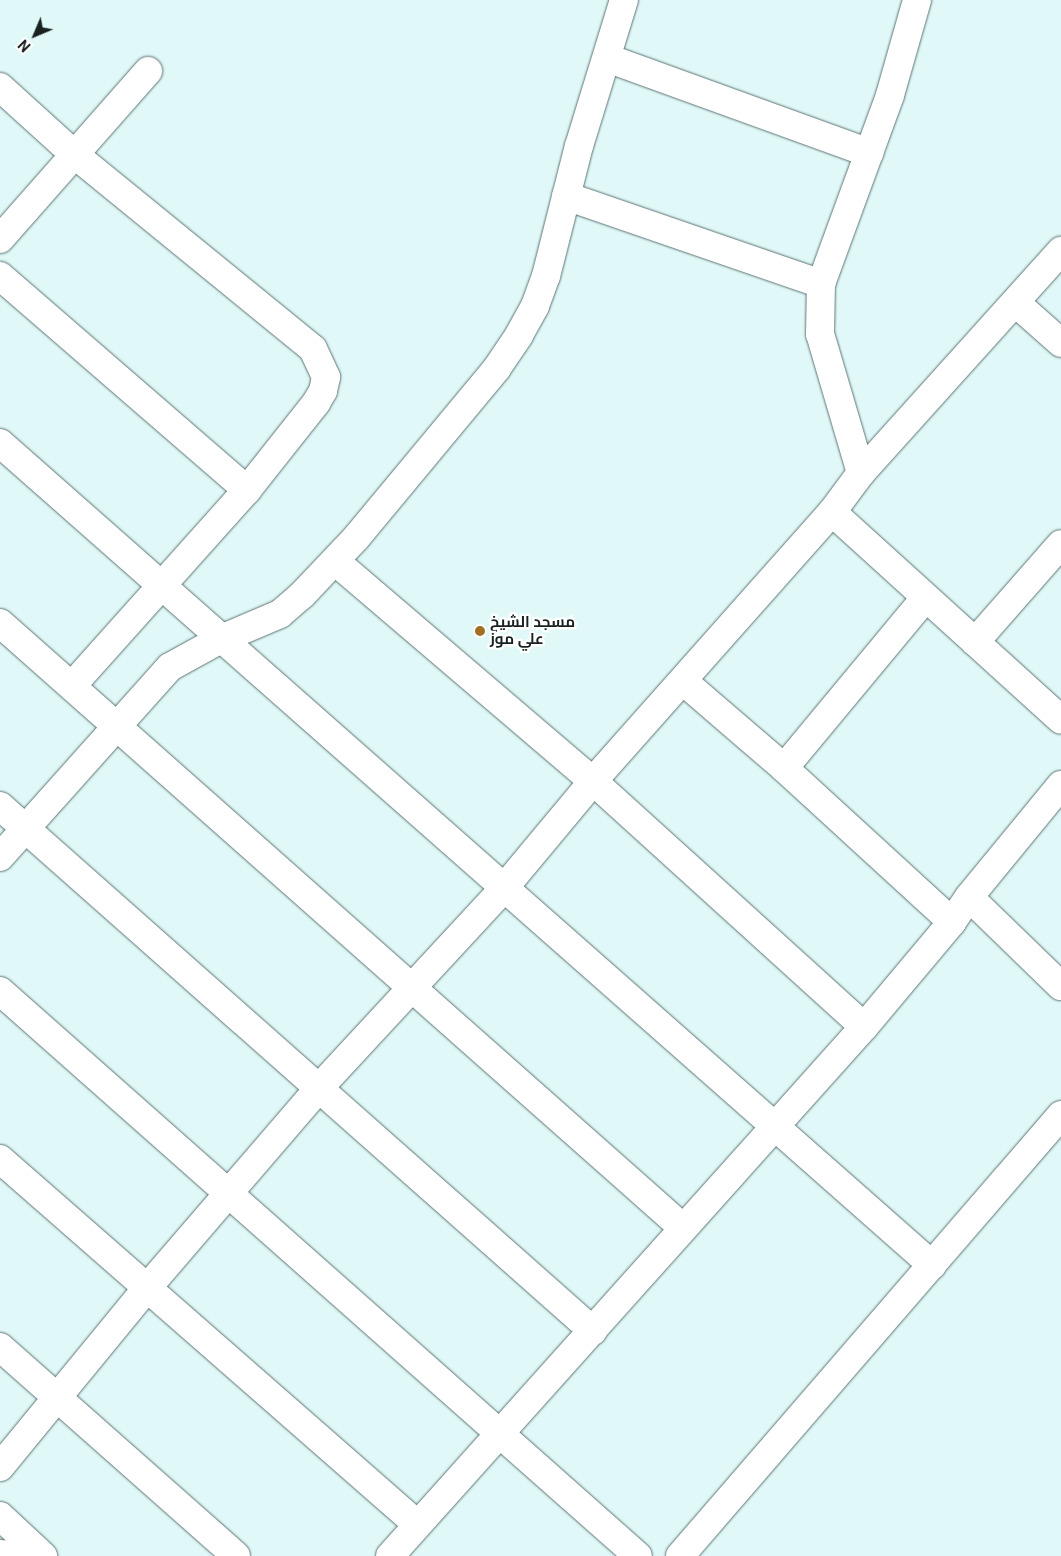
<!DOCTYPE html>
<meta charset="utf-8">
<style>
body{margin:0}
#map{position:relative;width:1061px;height:1556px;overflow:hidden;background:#e0f8f8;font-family:Roboto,Cairo,sans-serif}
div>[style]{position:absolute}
.roads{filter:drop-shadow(0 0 1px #5e7474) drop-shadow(0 0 1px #5e7474)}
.minor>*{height:28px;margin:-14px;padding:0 14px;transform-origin:14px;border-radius:14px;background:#fff}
.dots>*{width:14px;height:14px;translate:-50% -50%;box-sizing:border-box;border:2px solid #fff;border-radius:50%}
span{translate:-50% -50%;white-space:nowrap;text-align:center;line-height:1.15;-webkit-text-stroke:4.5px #fff;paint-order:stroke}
.poi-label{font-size:15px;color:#192121;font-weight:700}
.left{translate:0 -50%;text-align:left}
.north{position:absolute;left:10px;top:10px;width:50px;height:50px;-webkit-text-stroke:4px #fff;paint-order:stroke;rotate:225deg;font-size:14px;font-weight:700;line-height:20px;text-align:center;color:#192121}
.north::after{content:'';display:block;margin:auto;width:18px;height:22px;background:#192121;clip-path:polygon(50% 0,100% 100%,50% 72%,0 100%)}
</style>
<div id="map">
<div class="roads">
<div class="minor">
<i style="left:607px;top:58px;width:279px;rotate:19.9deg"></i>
<i style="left:0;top:87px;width:100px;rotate:42.2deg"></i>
<i style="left:74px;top:154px;width:308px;rotate:39.2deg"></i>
<i style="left:313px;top:349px;width:31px;rotate:65deg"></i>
<i style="left:326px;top:377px;width:14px;rotate:102deg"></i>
<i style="left:323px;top:391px;width:14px;rotate:120deg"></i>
<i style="left:316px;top:403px;width:111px;rotate:128.4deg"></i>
<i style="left:247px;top:490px;width:263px;rotate:131.8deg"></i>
<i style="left:566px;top:196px;width:270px;rotate:19deg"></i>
<i style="left:0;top:239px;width:224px;rotate:-48.6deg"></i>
<i style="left:0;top:276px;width:327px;rotate:40.9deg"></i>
<i style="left:1016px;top:303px;width:60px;rotate:41.6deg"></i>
<i style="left:0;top:443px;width:1243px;rotate:41.41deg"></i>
<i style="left:861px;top:473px;width:145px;rotate:-106.4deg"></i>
<i style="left:820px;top:334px;width:50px;rotate:-88.9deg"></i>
<i style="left:821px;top:284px;width:201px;rotate:-69.9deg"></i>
<i style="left:890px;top:95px;width:99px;rotate:-74.1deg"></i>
<i style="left:832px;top:512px;width:309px;rotate:42.2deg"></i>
<i style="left:335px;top:561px;width:339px;rotate:40.5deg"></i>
<i style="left:593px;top:781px;width:366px;rotate:42.2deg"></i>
<i style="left:0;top:623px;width:912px;rotate:41.53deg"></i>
<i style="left:975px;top:642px;width:130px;rotate:-48.7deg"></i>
<i style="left:683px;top:681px;width:133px;rotate:40.7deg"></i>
<i style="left:784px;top:768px;width:228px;rotate:42.5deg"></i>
<i style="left:784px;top:768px;width:221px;rotate:-50.3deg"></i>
<i style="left:0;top:806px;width:792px;rotate:41.52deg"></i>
<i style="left:0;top:857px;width:255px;rotate:-48.2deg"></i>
<i style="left:170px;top:667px;width:58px;rotate:-28.8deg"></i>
<i style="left:221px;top:639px;width:64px;rotate:-23deg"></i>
<i style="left:280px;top:614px;width:29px;rotate:-41deg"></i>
<i style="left:302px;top:595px;width:79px;rotate:-46.5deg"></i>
<i style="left:356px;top:538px;width:221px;rotate:-50.3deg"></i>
<i style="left:497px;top:368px;width:40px;rotate:-56deg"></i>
<i style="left:519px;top:335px;width:33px;rotate:-61deg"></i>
<i style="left:535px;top:306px;width:32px;rotate:-70deg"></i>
<i style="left:546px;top:276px;width:134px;rotate:-75.8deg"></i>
<i style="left:579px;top:146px;width:153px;rotate:-72.9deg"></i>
<i style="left:969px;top:897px;width:128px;rotate:44.1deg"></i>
<i style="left:0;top:991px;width:852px;rotate:41.53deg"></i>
<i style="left:0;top:1159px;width:554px;rotate:41.2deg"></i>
<i style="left:0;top:1347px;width:315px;rotate:41.5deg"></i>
<i style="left:0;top:1467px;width:232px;rotate:-50.6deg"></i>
<i style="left:147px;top:1288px;width:264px;rotate:-49.3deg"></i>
<i style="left:319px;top:1088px;width:272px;rotate:-47.2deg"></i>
<i style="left:504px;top:888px;width:139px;rotate:-50.2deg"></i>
<i style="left:593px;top:781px;width:360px;rotate:-48.4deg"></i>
<i style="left:832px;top:512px;width:49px;rotate:-53.4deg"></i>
<i style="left:861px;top:473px;width:299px;rotate:-48deg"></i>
<i style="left:0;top:1516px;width:59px;rotate:42.9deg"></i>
<i style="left:0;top:1554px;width:31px;rotate:4deg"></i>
<i style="left:390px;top:1556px;width:710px;rotate:-48.14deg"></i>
<i style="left:864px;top:1027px;width:137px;rotate:-50deg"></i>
<i style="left:952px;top:922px;width:30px;rotate:-56deg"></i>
<i style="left:969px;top:897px;width:145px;rotate:-50.6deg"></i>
<i style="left:680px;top:1556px;width:583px;rotate:-49.17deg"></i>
</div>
</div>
<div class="dots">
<i style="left:480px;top:631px;background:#a06f23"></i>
</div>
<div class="poi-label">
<span class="left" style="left:490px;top:631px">مسجد الشيخ<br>علي موز</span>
</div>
<div class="north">N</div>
</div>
